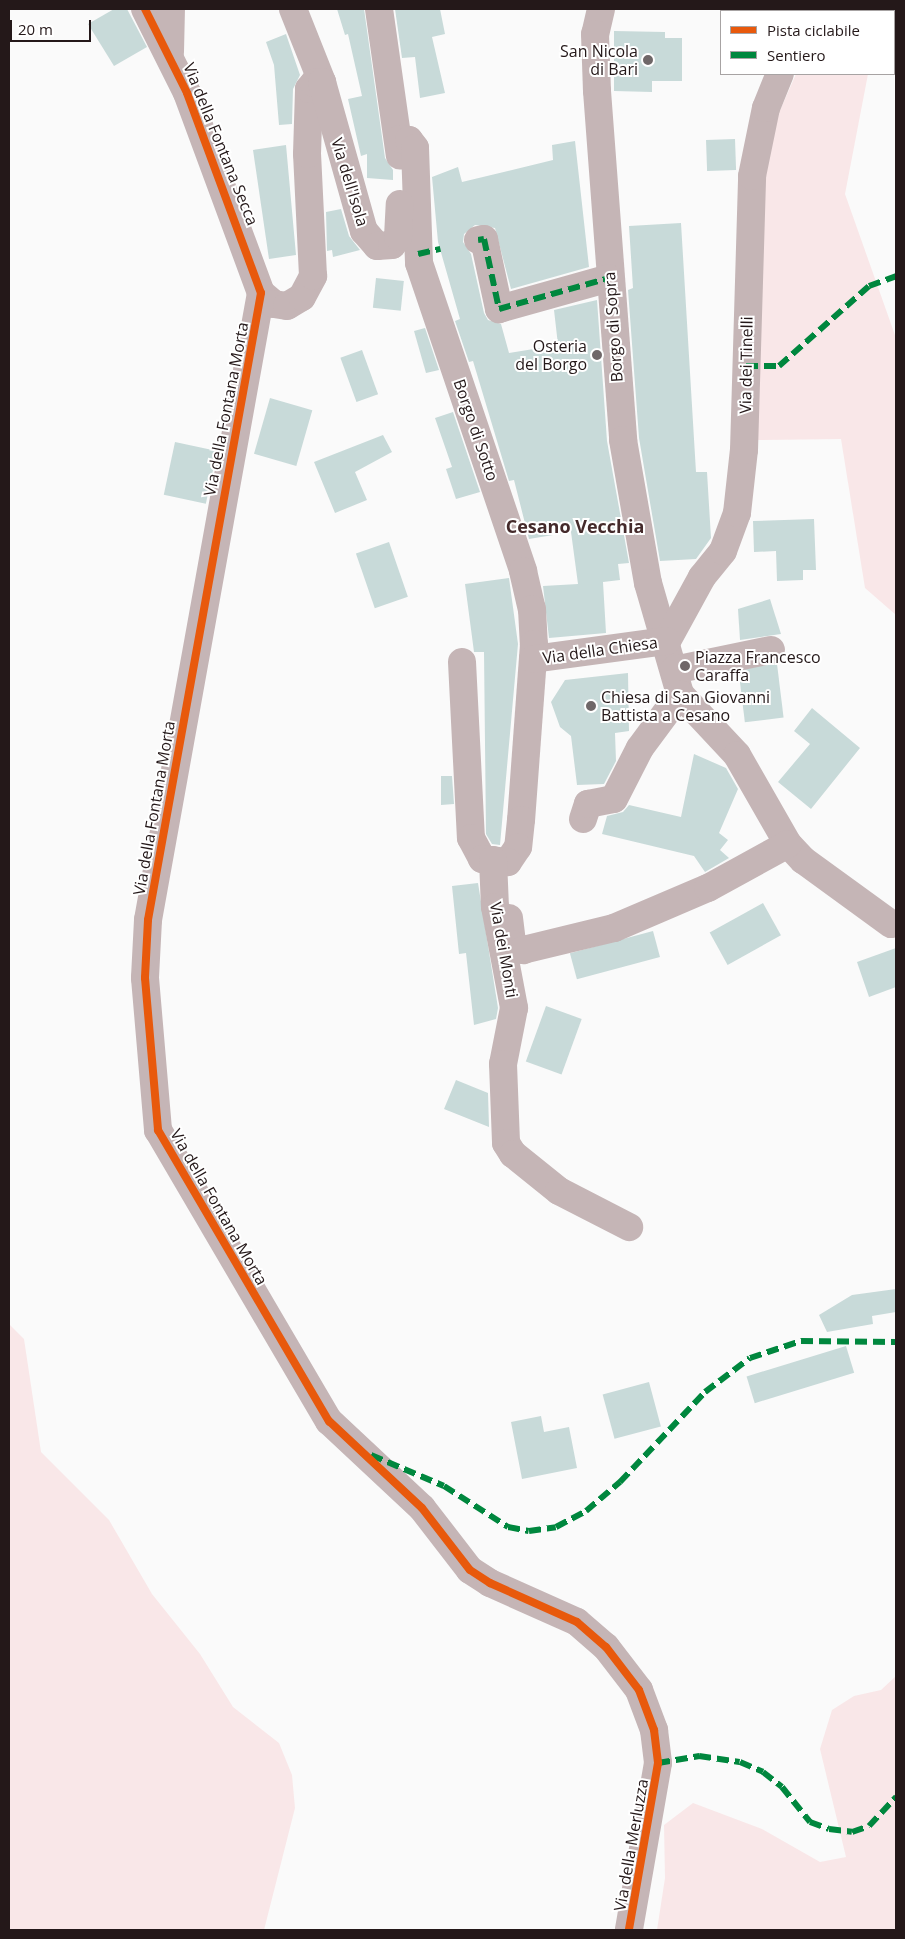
<!DOCTYPE html>
<style>
body{margin:0}
#map{position:relative;width:905px;height:1939px;overflow:hidden;background:#fafafa;font-family:"Open Sans",sans-serif}
div>[style]{position:absolute}
.green>*{inset:0;background:#f9e7e8}
.building>*{inset:0;background:#c8dad9;transform-origin:0 0}
.street>*{height:28px;margin:-14px;padding:0 14px;transform-origin:14px;border-radius:14px;background:#c5b5b6}
.quiet>*{height:6px;margin-top:-3px;transform-origin:0;background:repeating-linear-gradient(90deg,#00873e 0 12px,transparent 0 18px)}
.cycleway>*{height:8px;margin:-4px;padding:0 4px;transform-origin:4px;border-radius:4px;background:#e8590c}
.dots>*{width:14px;height:14px;translate:-50% -50%;box-sizing:border-box;border:2px solid #fff;border-radius:50%}
span{translate:-50% -50%;white-space:nowrap;text-align:center;line-height:1.15;-webkit-text-stroke:4px #fff;paint-order:stroke}
.poi-label{font-size:16px;color:#241819}
.right{translate:-100% -50%;text-align:right}
.left{translate:0 -50%;text-align:left}
.street-label{font-size:16px;color:#241819}
.neighbourhood-label{font-size:18px;color:#442a2b;font-weight:700}
.frame{position:absolute;inset:0;border:10px solid #241819;pointer-events:none}
.legend{position:absolute;left:720px;top:10px;width:175px;height:65px;box-sizing:border-box;background:#fff;border:1px solid #a7a3a3;margin:0;padding:6px 9px;list-style:none;font-size:15px;color:#241819}
.legend li{display:flex;align-items:center;gap:10px;height:25px}
.legend b{width:25px;border:1px solid #a7a3a3}
.scale{position:absolute;left:10px;top:20px;width:81px;height:22px;box-sizing:border-box;border:2px solid #241819;border-top:0;padding-left:6px;font-size:15px;line-height:18px;white-space:nowrap;color:#241819;-webkit-text-stroke:4px #fff;paint-order:stroke}
</style>
<div id="map">
<div class="green">
<i style="clip-path:polygon(796px 74px,868px 74px,845px 194px,896px 338px,896px 615px,865px 588px,841px 439px,755px 440px,760px 207px,770px 133px)"></i>
<i style="clip-path:polygon(9px 1324px,24px 1339px,41px 1452px,109px 1520px,152px 1594px,200px 1654px,233px 1707px,279px 1743px,292px 1775px,295px 1808px,264px 1930px,9px 1930px)"></i>
<i style="clip-path:polygon(896px 1676px,896px 1930px,657px 1930px,665px 1878px,664px 1825px,693px 1803px,762px 1829px,820px 1862px,846px 1857px,820px 1749px,832px 1710px,854px 1696px,881px 1690px)"></i>
</div>
<div class="building">
<i style="clip-path:polygon(114px 9px,127px 9px,147px 47px,114px 66px,88px 24px)"></i>
<i style="clip-path:polygon(337px 9px,364px 9px,385px 158px,393px 170px,393px 180px,367px 178px,367px 154px,361px 156px,348px 99px,362px 96px,348px 34px,345px 35px)"></i>
<i style="clip-path:polygon(395px 9px,440px 9px,445px 34px,432px 37px,445px 93px,420px 98px,415px 57px,402px 58px)"></i>
<i style="clip-path:polygon(614px 31px,665px 32px,665px 38px,682px 38px,682px 81px,652px 81px,652px 92px,614px 91px)"></i>
<i style="clip-path:polygon(286px 34px,300px 75px,293px 89px,292px 124px,279px 125px,274px 65px,266px 42px)"></i>
<i style="left:735px;top:139px;width:31px;height:29px;rotate:88deg"></i>
<i style="clip-path:polygon(575px 141px,589px 267px,511px 289px,495px 228px,475px 225px,464px 234px,463px 242px,471px 254px,484px 313px,488px 320px,501px 324px,509px 353px,558px 345px,554px 310px,597px 300px,607px 441px,629px 563px,618px 564px,620px 580px,603px 582px,606px 633px,549px 638px,543px 586px,578px 584px,571px 532px,529px 539px,514px 480px,509px 481px,473px 361px,469px 362px,455px 321px,460px 319px,438px 242px,432px 177px,458px 167px,462px 182px,553px 160px,552px 145px)"></i>
<i style="clip-path:polygon(286px 145px,296px 255px,269px 259px,253px 150px)"></i>
<i style="clip-path:polygon(341px 209px,349px 236px,360px 250px,333px 257px,332px 250px,327px 251px,326px 212px)"></i>
<i style="clip-path:polygon(681px 223px,696px 472px,707px 472px,711px 538px,696px 559px,660px 561px,639px 438px,628px 290px,633px 288px,629px 226px)"></i>
<i style="left:376px;top:278px;width:28px;height:30px;rotate:6deg"></i>
<i style="clip-path:polygon(425px 328px,439px 370px,426px 373px,414px 331px)"></i>
<i style="left:362px;top:350px;width:47px;height:23px;rotate:70deg"></i>
<i style="left:270px;top:398px;width:44px;height:58px;rotate:16deg"></i>
<i style="clip-path:polygon(453px 412px,480px 492px,456px 499px,446px 469px,452px 467px,435px 418px)"></i>
<i style="clip-path:polygon(383px 435px,392px 452px,355px 472px,367px 500px,335px 513px,314px 462px)"></i>
<i style="left:175px;top:442px;width:43px;height:54px;rotate:12deg"></i>
<i style="clip-path:polygon(814px 519px,816px 570px,803px 570px,803px 580px,777px 581px,776px 551px,754px 552px,753px 521px)"></i>
<i style="left:389px;top:542px;width:58px;height:35px;rotate:71deg"></i>
<i style="clip-path:polygon(509px 578px,518px 644px,500px 845px,492px 844px,486px 834px,484px 652px,474px 652px,465px 584px)"></i>
<i style="clip-path:polygon(770px 599px,781px 634px,740px 640px,738px 609px)"></i>
<i style="left:777px;top:664px;width:54px;height:39px;rotate:83deg"></i>
<i style="clip-path:polygon(628px 673px,629px 731px,615px 733px,616px 761px,604px 784px,577px 785px,571px 736px,560px 727px,551px 702px,565px 680px)"></i>
<i style="clip-path:polygon(812px 708px,860px 748px,811px 809px,778px 782px,810px 744px,794px 731px)"></i>
<i style="clip-path:polygon(694px 754px,726px 768px,738px 789px,719px 833px,728px 840px,720px 850px,729px 858px,705px 872px,694px 856px,602px 834px,607px 816px,623px 812px,629px 805px,681px 817px)"></i>
<i style="clip-path:polygon(441px 776px,452px 776px,454px 804px,441px 805px)"></i>
<i style="clip-path:polygon(478px 883px,498px 1008px,496px 1019px,474px 1025px,466px 953px,459px 954px,452px 886px)"></i>
<i style="left:763px;top:903px;width:37px;height:61px;rotate:61deg"></i>
<i style="left:653px;top:931px;width:27px;height:86px;rotate:75deg"></i>
<i style="clip-path:polygon(896px 948px,896px 987px,869px 997px,857px 962px)"></i>
<i style="left:546px;top:1006px;width:38px;height:59px;rotate:20deg"></i>
<i style="clip-path:polygon(456px 1080px,488px 1093px,489px 1127px,444px 1109px)"></i>
<i style="clip-path:polygon(896px 1289px,896px 1312px,872px 1316px,873px 1324px,827px 1332px,819px 1315px,852px 1295px)"></i>
<i style="left:846px;top:1346px;width:28px;height:104px;rotate:73deg"></i>
<i style="left:649px;top:1382px;width:46px;height:48px;rotate:75deg"></i>
<i style="clip-path:polygon(541px 1416px,544px 1432px,569px 1427px,577px 1468px,522px 1479px,511px 1422px)"></i>
</div>
<div class="street">
<i style="left:145px;top:9px;width:94px;rotate:63.4deg"></i>
<i style="left:187px;top:93px;width:213px;rotate:69.7deg"></i>
<i style="left:261px;top:293px;width:637px;rotate:100.22deg"></i>
<i style="left:148px;top:920px;width:58px;rotate:93deg"></i>
<i style="left:145px;top:978px;width:153px;rotate:85.1deg"></i>
<i style="left:158px;top:1130px;width:338px;rotate:59.6deg"></i>
<i style="left:329px;top:1421px;width:127px;rotate:43.1deg"></i>
<i style="left:422px;top:1508px;width:78px;rotate:52.3deg"></i>
<i style="left:470px;top:1570px;width:24px;rotate:33deg"></i>
<i style="left:490px;top:1583px;width:95px;rotate:24.1deg"></i>
<i style="left:577px;top:1622px;width:38px;rotate:41deg"></i>
<i style="left:606px;top:1647px;width:54px;rotate:52.5deg"></i>
<i style="left:639px;top:1690px;width:43px;rotate:69.4deg"></i>
<i style="left:654px;top:1730px;width:33px;rotate:83deg"></i>
<i style="left:658px;top:1763px;width:169px;rotate:99.9deg"></i>
<i style="left:293px;top:9px;width:79px;rotate:68.3deg"></i>
<i style="left:379px;top:9px;width:148px;rotate:81.9deg"></i>
<i style="left:601px;top:9px;width:26px;rotate:103deg"></i>
<i style="left:595px;top:34px;width:57px;rotate:88deg"></i>
<i style="left:597px;top:91px;width:350px;rotate:85.7deg"></i>
<i style="left:623px;top:440px;width:145px;rotate:80.1deg"></i>
<i style="left:648px;top:583px;width:116px;rotate:73.9deg"></i>
<i style="left:680px;top:694px;width:83px;rotate:46.9deg"></i>
<i style="left:737px;top:755px;width:103px;rotate:60.2deg"></i>
<i style="left:788px;top:844px;width:22px;rotate:47deg"></i>
<i style="left:803px;top:860px;width:109px;rotate:36deg"></i>
<i style="left:813px;top:11px;width:2px;rotate:-63deg"></i>
<i style="left:170px;top:52px;width:43px;rotate:-88.7deg"></i>
<i style="left:400px;top:139px;width:9px;rotate:6deg"></i>
<i style="left:409px;top:140px;width:10px;rotate:53deg"></i>
<i style="left:415px;top:148px;width:115px;rotate:88deg"></i>
<i style="left:419px;top:263px;width:325px;rotate:71.3deg"></i>
<i style="left:523px;top:571px;width:39px;rotate:77deg"></i>
<i style="left:532px;top:609px;width:35px;rotate:87deg"></i>
<i style="left:534px;top:644px;width:176px;rotate:94.2deg"></i>
<i style="left:521px;top:820px;width:27px;rotate:96deg"></i>
<i style="left:518px;top:847px;width:18px;rotate:124deg"></i>
<i style="left:478px;top:240px;width:6px;rotate:-9deg"></i>
<i style="left:484px;top:239px;width:72px;rotate:77.9deg"></i>
<i style="left:499px;top:309px;width:114px;rotate:-15.7deg"></i>
<i style="left:261px;top:293px;width:17px;rotate:40deg"></i>
<i style="left:274px;top:304px;width:13px;rotate:9deg"></i>
<i style="left:287px;top:306px;width:17px;rotate:-31deg"></i>
<i style="left:302px;top:297px;width:24px;rotate:-62deg"></i>
<i style="left:313px;top:276px;width:122px;rotate:-92.8deg"></i>
<i style="left:307px;top:154px;width:65px;rotate:-88.2deg"></i>
<i style="left:309px;top:89px;width:8px;rotate:-50deg"></i>
<i style="left:314px;top:83px;width:8px;rotate:-7deg"></i>
<i style="left:322px;top:82px;width:155px;rotate:74.3deg"></i>
<i style="left:364px;top:231px;width:20px;rotate:49deg"></i>
<i style="left:377px;top:246px;width:15px;rotate:-4deg"></i>
<i style="left:392px;top:245px;width:10px;rotate:-53deg"></i>
<i style="left:398px;top:237px;width:33px;rotate:-87deg"></i>
<i style="left:667px;top:641px;width:73px;rotate:-61.3deg"></i>
<i style="left:702px;top:577px;width:33px;rotate:-51deg"></i>
<i style="left:723px;top:551px;width:40px;rotate:-69.8deg"></i>
<i style="left:737px;top:513px;width:63px;rotate:-83.7deg"></i>
<i style="left:744px;top:450px;width:274px;rotate:-88.3deg"></i>
<i style="left:752px;top:176px;width:69px;rotate:-78.4deg"></i>
<i style="left:766px;top:108px;width:37px;rotate:-68deg"></i>
<i style="left:533px;top:659px;width:135px;rotate:-7.7deg"></i>
<i style="left:462px;top:662px;width:176px;rotate:87.1deg"></i>
<i style="left:471px;top:838px;width:24px;rotate:62deg"></i>
<i style="left:482px;top:859px;width:26px;rotate:7deg"></i>
<i style="left:674px;top:670px;width:99px;rotate:-11.7deg"></i>
<i style="left:583px;top:819px;width:16px;rotate:-72deg"></i>
<i style="left:588px;top:804px;width:26px;rotate:-11deg"></i>
<i style="left:614px;top:799px;width:57px;rotate:-63deg"></i>
<i style="left:640px;top:748px;width:67px;rotate:-53.5deg"></i>
<i style="left:493px;top:860px;width:47px;rotate:87.6deg"></i>
<i style="left:495px;top:907px;width:103px;rotate:79.3deg"></i>
<i style="left:514px;top:1008px;width:57px;rotate:101.1deg"></i>
<i style="left:503px;top:1064px;width:79px;rotate:87.8deg"></i>
<i style="left:506px;top:1143px;width:13px;rotate:58deg"></i>
<i style="left:513px;top:1154px;width:59px;rotate:38.8deg"></i>
<i style="left:559px;top:1191px;width:79px;rotate:27.2deg"></i>
<i style="left:509px;top:918px;width:26px;rotate:83deg"></i>
<i style="left:512px;top:944px;width:13px;rotate:29deg"></i>
<i style="left:523px;top:950px;width:94px;rotate:-13.6deg"></i>
<i style="left:614px;top:928px;width:102px;rotate:-23.1deg"></i>
<i style="left:708px;top:888px;width:91px;rotate:-28.8deg"></i>
</div>
<div class="quiet">
<i style="left:478px;top:240px;width:6px;rotate:-9deg"></i>
<i style="left:484px;top:239px;width:72px;rotate:77.9deg"></i>
<i style="left:499px;top:309px;width:114px;rotate:-15.7deg"></i>
<i style="left:418px;top:254px;width:23px;rotate:-13deg"></i>
<i style="left:746px;top:366px;width:33px"></i>
<i style="left:779px;top:366px;width:120px;rotate:-41.6deg"></i>
<i style="left:869px;top:286px;width:29px;rotate:-20deg"></i>
<i style="left:371px;top:1455px;width:79px;rotate:23deg"></i>
<i style="left:444px;top:1486px;width:76px;rotate:32.6deg"></i>
<i style="left:508px;top:1527px;width:21px;rotate:11deg"></i>
<i style="left:529px;top:1531px;width:27px;rotate:-8deg"></i>
<i style="left:556px;top:1527px;width:34px;rotate:-28deg"></i>
<i style="left:586px;top:1511px;width:45px;rotate:-40.5deg"></i>
<i style="left:620px;top:1482px;width:124px;rotate:-46.6deg"></i>
<i style="left:705px;top:1392px;width:56px;rotate:-37.1deg"></i>
<i style="left:750px;top:1358px;width:54px;rotate:-18.4deg"></i>
<i style="left:801px;top:1341px;width:95px;rotate:0.6deg"></i>
<i style="left:658px;top:1763px;width:42px;rotate:-9.7deg"></i>
<i style="left:699px;top:1756px;width:41px;rotate:8.3deg"></i>
<i style="left:740px;top:1762px;width:25px;rotate:23deg"></i>
<i style="left:763px;top:1772px;width:24px;rotate:38deg"></i>
<i style="left:782px;top:1787px;width:45px;rotate:51.3deg"></i>
<i style="left:810px;top:1822px;width:20px;rotate:20deg"></i>
<i style="left:829px;top:1829px;width:23px;rotate:7deg"></i>
<i style="left:852px;top:1832px;width:18px;rotate:-19deg"></i>
<i style="left:869px;top:1826px;width:40px;rotate:-47deg"></i>
</div>
<div class="cycleway">
<i style="left:145px;top:9px;width:94px;rotate:63.4deg"></i>
<i style="left:187px;top:93px;width:213px;rotate:69.7deg"></i>
<i style="left:261px;top:293px;width:637px;rotate:100.22deg"></i>
<i style="left:148px;top:920px;width:58px;rotate:93deg"></i>
<i style="left:145px;top:978px;width:153px;rotate:85.1deg"></i>
<i style="left:158px;top:1130px;width:338px;rotate:59.6deg"></i>
<i style="left:329px;top:1421px;width:127px;rotate:43.1deg"></i>
<i style="left:422px;top:1508px;width:78px;rotate:52.3deg"></i>
<i style="left:470px;top:1570px;width:24px;rotate:33deg"></i>
<i style="left:490px;top:1583px;width:95px;rotate:24.1deg"></i>
<i style="left:577px;top:1622px;width:38px;rotate:41deg"></i>
<i style="left:606px;top:1647px;width:54px;rotate:52.5deg"></i>
<i style="left:639px;top:1690px;width:43px;rotate:69.4deg"></i>
<i style="left:654px;top:1730px;width:33px;rotate:83deg"></i>
<i style="left:658px;top:1763px;width:169px;rotate:99.9deg"></i>
</div>
<div class="dots">
<i style="left:648px;top:60px;background:#6f6768"></i>
<i style="left:597px;top:355px;background:#6f6768"></i>
<i style="left:685px;top:666px;background:#6f6768"></i>
<i style="left:591px;top:706px;background:#6f6768"></i>
</div>
<div class="poi-label">
<span class="right" style="left:638px;top:60px">San Nicola<br>di Bari</span>
<span class="right" style="left:587px;top:355px">Osteria<br>del Borgo</span>
<span class="left" style="left:695px;top:666px">Piazza Francesco<br>Caraffa</span>
<span class="left" style="left:601px;top:706px">Chiesa di San Giovanni<br>Battista a Cesano</span>
</div>
<div class="street-label">
<span style="left:221px;top:144px;rotate:68deg">Via della Fontana Secca</span>
<span style="left:350px;top:182px;rotate:73deg">Via dell'Isola</span>
<span style="left:613px;top:327px;rotate:-94deg">Borgo di Sopra</span>
<span style="left:746px;top:365px;rotate:-89deg">Via dei Tinelli</span>
<span style="left:226px;top:409px;rotate:-79deg">Via della Fontana Morta</span>
<span style="left:476px;top:430px;rotate:71deg">Borgo di Sotto</span>
<span style="left:600px;top:650px;rotate:-8deg">Via della Chiesa</span>
<span style="left:154px;top:808px;rotate:-80deg">Via della Fontana Morta</span>
<span style="left:504px;top:950px;rotate:80deg">Via dei Monti</span>
<span style="left:219px;top:1207px;rotate:60deg">Via della Fontana Morta</span>
<span style="left:631px;top:1845px;rotate:-80deg">Via della Merluzza</span>
</div>
<div class="neighbourhood-label">
<span style="left:575px;top:526px">Cesano Vecchia</span>
</div>
<div class="frame"></div>
<ul class="legend">
<li><b style="height:6px;background:#e8590c"></b>Pista ciclabile</li>
<li><b style="height:6px;background:#00873e"></b>Sentiero</li>
</ul>
<div class="scale">20 m</div>
</div>
